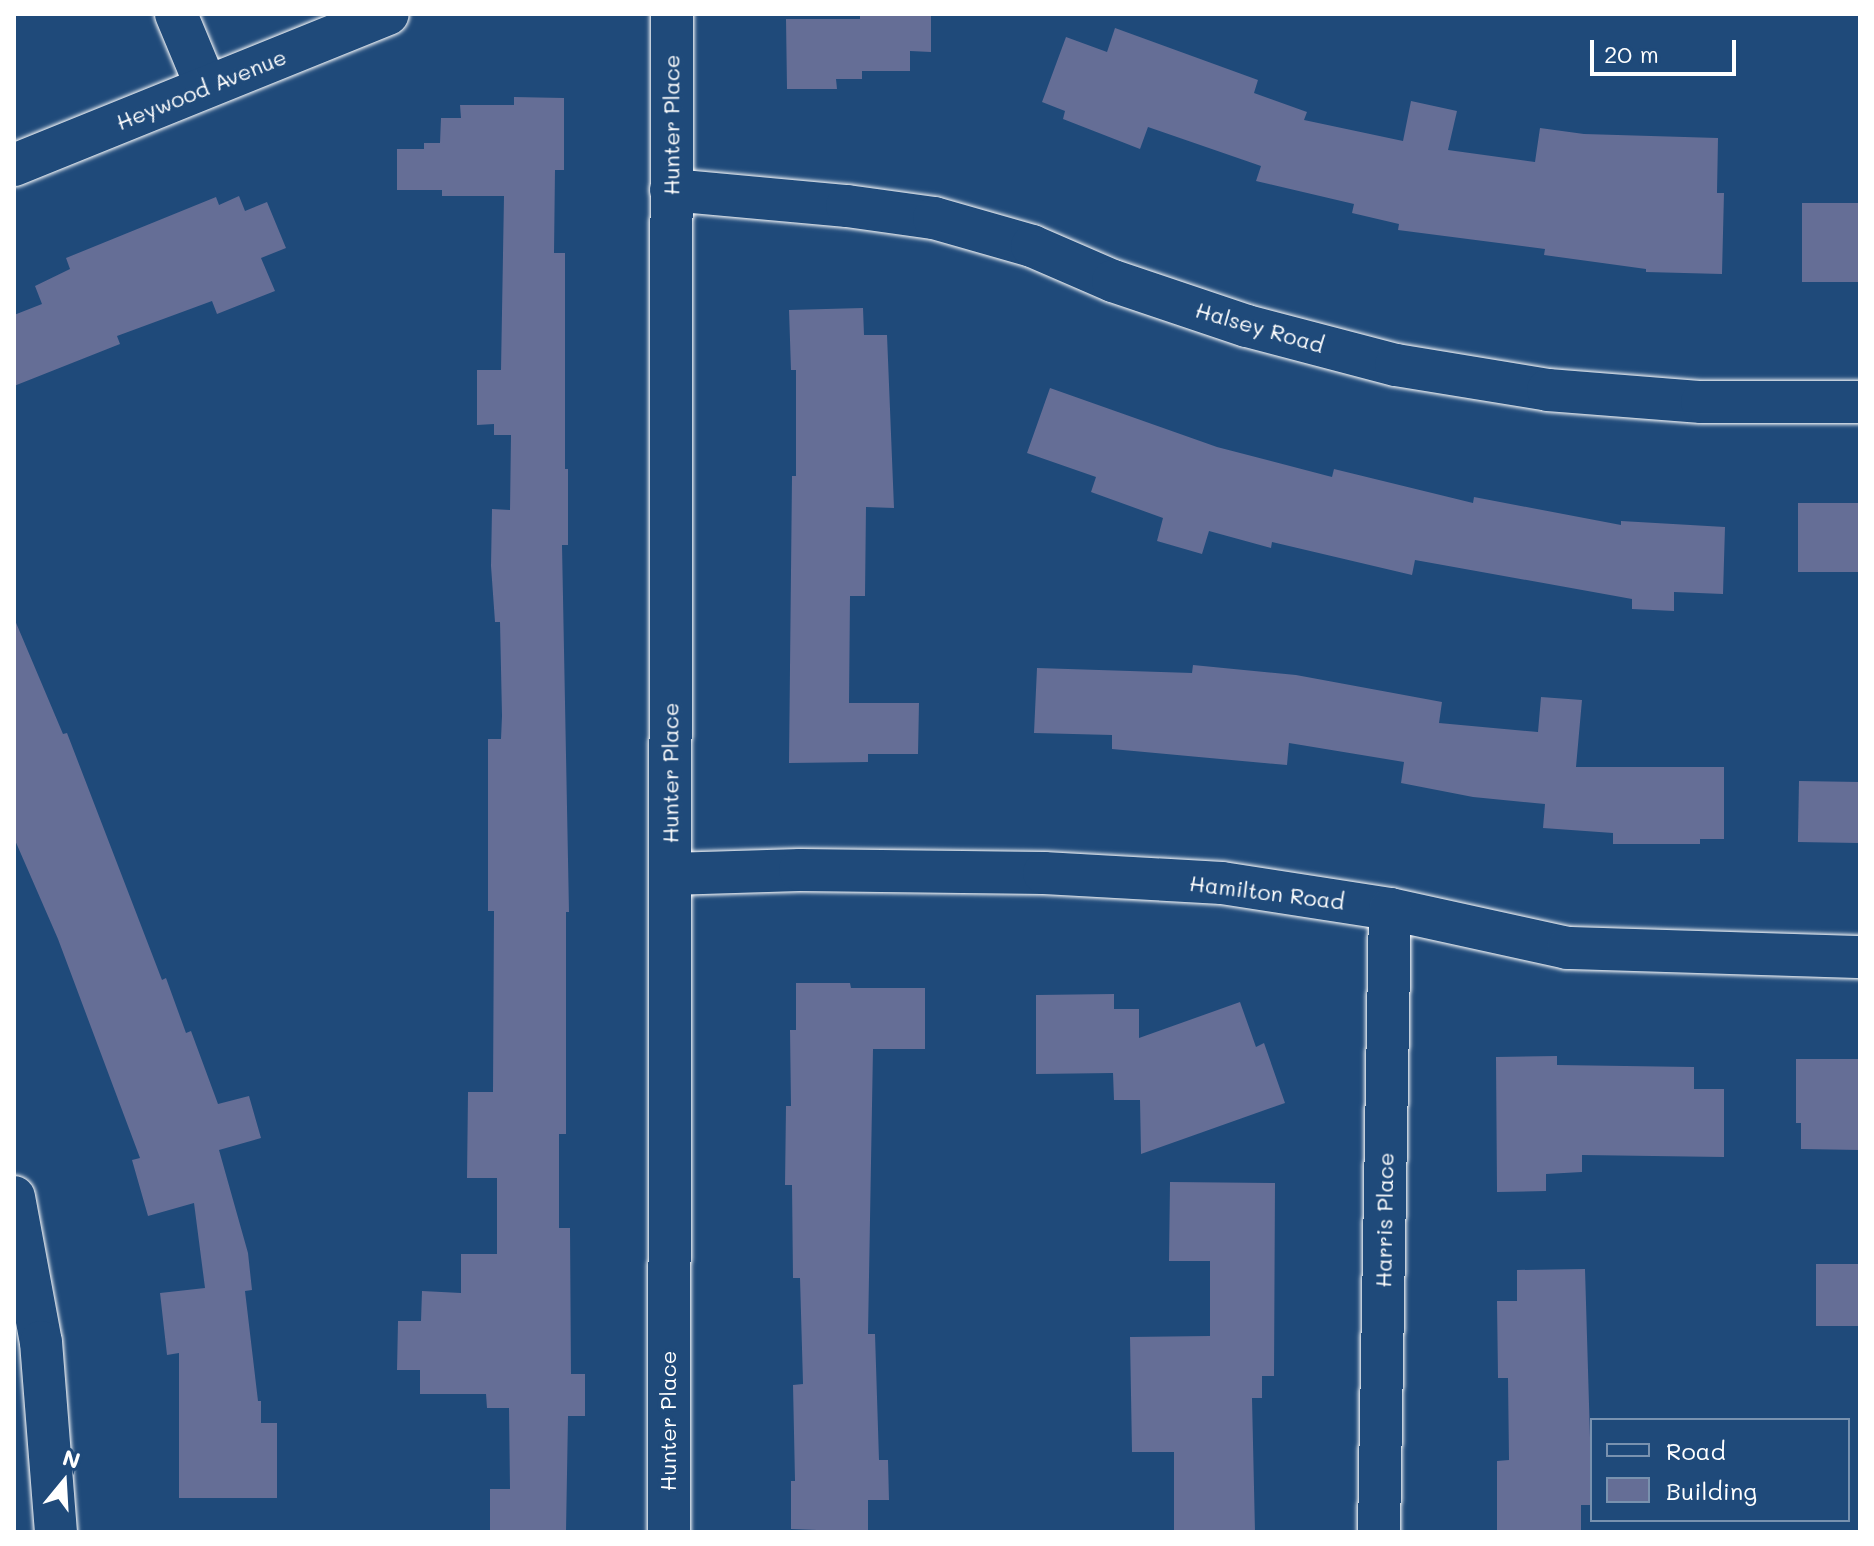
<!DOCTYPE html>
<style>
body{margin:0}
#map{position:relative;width:1874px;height:1546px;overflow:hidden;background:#1f4a7a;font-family:Mali,sans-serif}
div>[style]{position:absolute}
.building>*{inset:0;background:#656e96;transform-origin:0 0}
.roads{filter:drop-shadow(0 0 2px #fff) drop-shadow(0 0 2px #fff)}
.street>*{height:42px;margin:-21px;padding:0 21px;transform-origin:21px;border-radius:21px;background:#1f4a7a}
span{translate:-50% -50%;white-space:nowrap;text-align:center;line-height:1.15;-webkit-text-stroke:7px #1f4a7a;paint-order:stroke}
.street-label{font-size:22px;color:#fff}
.frame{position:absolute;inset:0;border:16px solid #fff;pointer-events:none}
.legend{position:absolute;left:1590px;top:1418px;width:260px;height:104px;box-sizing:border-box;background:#1f4a7a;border:2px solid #7992af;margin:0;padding:10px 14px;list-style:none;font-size:24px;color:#fff}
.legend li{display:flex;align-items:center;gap:16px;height:40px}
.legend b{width:40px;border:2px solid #7992af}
.north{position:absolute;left:24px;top:1442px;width:80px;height:80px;-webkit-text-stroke:6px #1f4a7a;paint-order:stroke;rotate:18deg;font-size:22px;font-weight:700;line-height:32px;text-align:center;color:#fff}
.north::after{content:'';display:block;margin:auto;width:28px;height:36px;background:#fff;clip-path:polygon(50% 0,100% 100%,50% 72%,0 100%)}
.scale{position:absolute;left:1590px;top:40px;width:146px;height:36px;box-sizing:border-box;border:4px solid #fff;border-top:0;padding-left:10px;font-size:24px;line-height:28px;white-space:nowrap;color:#fff;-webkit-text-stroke:6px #1f4a7a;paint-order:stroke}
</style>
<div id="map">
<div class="building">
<i style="clip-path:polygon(860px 14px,931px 14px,931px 52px,910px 51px,910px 71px,862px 71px,862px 79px,836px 79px,837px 89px,787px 89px,786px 19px,860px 19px)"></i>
<i style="clip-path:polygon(1115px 28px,1258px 80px,1254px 93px,1307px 112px,1304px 120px,1403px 141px,1411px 101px,1457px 111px,1448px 150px,1535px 162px,1540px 128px,1584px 134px,1718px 138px,1717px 193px,1724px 193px,1722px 274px,1646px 272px,1646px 269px,1544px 255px,1545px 249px,1398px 230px,1399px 224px,1352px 213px,1354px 204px,1256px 181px,1261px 166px,1148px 127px,1140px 149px,1063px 119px,1065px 111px,1042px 102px,1066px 37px,1107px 52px)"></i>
<i style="clip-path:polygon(514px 97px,564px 98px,564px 170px,555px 170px,554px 253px,565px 253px,565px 469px,568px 469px,568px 545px,562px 545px,569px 912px,566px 912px,566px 1134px,559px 1134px,559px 1228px,570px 1228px,571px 1374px,585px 1374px,585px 1416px,568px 1416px,566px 1532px,490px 1530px,490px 1489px,510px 1489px,509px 1408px,487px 1408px,486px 1394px,420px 1394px,420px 1370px,397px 1370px,398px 1321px,421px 1321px,422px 1291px,461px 1293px,461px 1254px,497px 1254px,497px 1178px,467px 1178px,468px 1092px,493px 1092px,494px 911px,488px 911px,488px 739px,501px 739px,502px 716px,500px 622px,495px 622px,491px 566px,492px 509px,510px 510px,511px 435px,494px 435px,494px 424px,477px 425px,477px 370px,501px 370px,504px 196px,442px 196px,442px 190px,397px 190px,397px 149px,424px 149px,424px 143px,440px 143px,441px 118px,461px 118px,460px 105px,514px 105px)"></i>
<i style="clip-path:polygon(239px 196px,245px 211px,267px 202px,286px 248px,261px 258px,275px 291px,217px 314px,212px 301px,117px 336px,120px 344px,14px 386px,14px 315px,42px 304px,35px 286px,70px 269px,66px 258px,216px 197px,219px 205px)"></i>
<i style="left:1802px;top:203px;width:58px;height:79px"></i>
<i style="clip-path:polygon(863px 308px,864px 335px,887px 335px,894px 508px,866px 507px,865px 596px,850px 596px,849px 703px,919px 703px,918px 754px,868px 754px,868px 762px,789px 763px,792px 476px,796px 476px,796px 370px,791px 370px,789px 310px)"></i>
<i style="clip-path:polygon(1050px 388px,1217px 447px,1332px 477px,1334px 469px,1473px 503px,1474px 497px,1621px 525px,1621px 521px,1725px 527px,1723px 594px,1674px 592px,1674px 611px,1632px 609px,1632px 599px,1415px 560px,1412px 575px,1272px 542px,1271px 548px,1209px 531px,1202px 554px,1157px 541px,1163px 518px,1091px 492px,1096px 477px,1027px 453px)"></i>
<i style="left:1798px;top:503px;width:62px;height:69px"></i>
<i style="clip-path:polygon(14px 618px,63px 734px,67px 733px,162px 980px,166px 978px,186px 1033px,191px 1031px,218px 1104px,249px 1096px,261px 1138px,219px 1150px,248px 1253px,252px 1290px,245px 1291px,258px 1401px,261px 1401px,261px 1423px,277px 1423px,277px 1498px,179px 1498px,179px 1353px,167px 1355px,160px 1293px,205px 1288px,194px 1203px,148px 1216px,132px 1160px,140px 1158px,58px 939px,14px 838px)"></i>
<i style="clip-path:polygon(1193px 665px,1296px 675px,1442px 702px,1439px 723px,1538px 732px,1541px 697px,1582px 700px,1576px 767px,1724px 767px,1724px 839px,1700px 839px,1700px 844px,1613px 844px,1613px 833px,1543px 828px,1545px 804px,1473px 797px,1401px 783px,1404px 762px,1289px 743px,1287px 765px,1112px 749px,1112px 735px,1034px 733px,1037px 668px,1192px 673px)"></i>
<i style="left:1799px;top:781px;width:61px;height:61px;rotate:1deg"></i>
<i style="clip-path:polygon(796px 983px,850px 983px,851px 988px,925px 988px,925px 1049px,873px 1049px,868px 1334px,875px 1334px,879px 1460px,888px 1460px,889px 1500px,868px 1500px,868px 1532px,791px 1529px,791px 1481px,795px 1481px,793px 1385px,803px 1384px,800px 1278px,793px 1278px,792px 1185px,785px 1185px,786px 1106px,791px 1106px,790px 1030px,796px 1030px)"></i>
<i style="clip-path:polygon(1114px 994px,1114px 1009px,1139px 1009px,1139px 1038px,1240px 1002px,1256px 1047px,1264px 1043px,1285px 1103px,1141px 1154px,1140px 1100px,1114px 1100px,1113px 1073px,1036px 1074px,1036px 995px)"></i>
<i style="clip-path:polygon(1557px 1056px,1557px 1065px,1694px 1067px,1694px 1089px,1724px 1089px,1724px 1157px,1582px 1155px,1582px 1172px,1546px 1174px,1546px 1191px,1497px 1192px,1496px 1057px)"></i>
<i style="clip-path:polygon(1796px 1059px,1860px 1059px,1860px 1150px,1801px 1149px,1801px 1123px,1796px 1123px)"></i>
<i style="clip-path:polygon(1170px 1182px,1275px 1183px,1274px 1376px,1262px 1376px,1262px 1398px,1252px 1398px,1255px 1532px,1174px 1532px,1174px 1452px,1132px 1452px,1130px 1337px,1210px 1336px,1210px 1261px,1169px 1261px)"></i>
<i style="left:1816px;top:1264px;width:44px;height:62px"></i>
<i style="clip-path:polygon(1585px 1269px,1592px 1505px,1581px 1505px,1581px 1532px,1497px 1532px,1497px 1461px,1509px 1460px,1508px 1378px,1498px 1378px,1497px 1301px,1517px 1301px,1517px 1270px)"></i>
</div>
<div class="roads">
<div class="street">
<i style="left:176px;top:14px;width:78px;rotate:67.4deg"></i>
<i style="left:14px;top:165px;width:403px;rotate:-22deg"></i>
<i style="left:671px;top:190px;width:177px;rotate:5.2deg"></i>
<i style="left:847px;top:206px;width:88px;rotate:7.9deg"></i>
<i style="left:934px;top:218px;width:102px;rotate:15.9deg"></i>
<i style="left:1032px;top:246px;width:88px;rotate:23.4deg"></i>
<i style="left:1113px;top:281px;width:141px;rotate:18.6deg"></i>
<i style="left:1247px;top:326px;width:154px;rotate:14.7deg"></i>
<i style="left:1396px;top:365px;width:154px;rotate:9.3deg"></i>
<i style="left:1548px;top:390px;width:154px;rotate:4.5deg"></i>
<i style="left:1702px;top:402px;width:158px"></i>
<i style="left:670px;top:874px;width:130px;rotate:-1.8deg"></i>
<i style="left:800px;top:870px;width:244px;rotate:0.7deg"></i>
<i style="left:1044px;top:873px;width:178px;rotate:3.2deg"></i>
<i style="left:1222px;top:883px;width:170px;rotate:8.8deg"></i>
<i style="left:1390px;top:909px;width:182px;rotate:12.4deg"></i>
<i style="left:1568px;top:948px;width:292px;rotate:1.8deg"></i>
<i style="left:14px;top:1197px;width:147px;rotate:79.5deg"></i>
<i style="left:41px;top:1342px;width:191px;rotate:85.5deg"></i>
<i style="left:669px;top:1532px;width:1518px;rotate:-89.89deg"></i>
<i style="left:1379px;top:1532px;width:623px;rotate:-88.99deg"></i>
</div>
</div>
<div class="street-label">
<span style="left:201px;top:89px;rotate:-22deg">Heywood Avenue</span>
<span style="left:671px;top:125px;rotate:-90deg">Hunter Place</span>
<span style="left:1260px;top:327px;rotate:16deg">Halsey Road</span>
<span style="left:670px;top:773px;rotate:-90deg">Hunter Place</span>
<span style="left:1267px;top:892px;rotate:7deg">Hamilton Road</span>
<span style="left:1384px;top:1220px;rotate:-89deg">Harris Place</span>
<span style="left:668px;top:1421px;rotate:-90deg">Hunter Place</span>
</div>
<div class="frame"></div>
<ul class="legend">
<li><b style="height:10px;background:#1f4a7a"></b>Road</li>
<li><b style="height:22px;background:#656e96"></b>Building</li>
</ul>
<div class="north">N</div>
<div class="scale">20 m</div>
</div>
